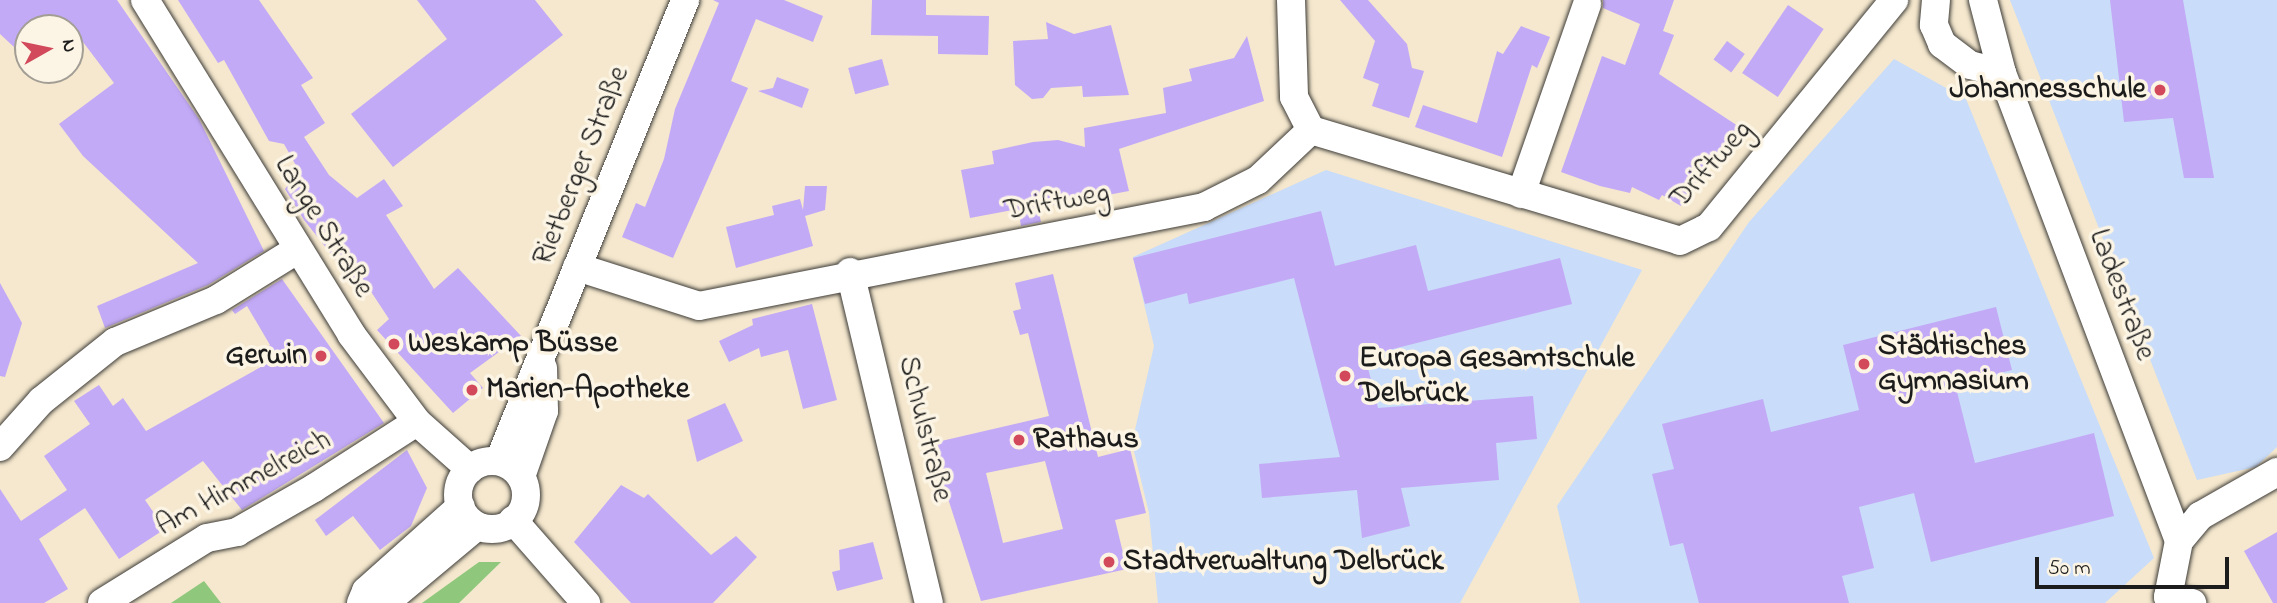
<!DOCTYPE html>
<meta charset="utf-8">
<style>
body{margin:0}
#map{position:relative;width:2277px;height:603px;overflow:hidden;background:#f5e8ce;font-family:"Indie Flower",sans-serif}
div>[style]{position:absolute}
.built>*{inset:0;background:#c9dcf9}
.green>*{inset:0;background:#8fc87c}
.building>*{inset:0;background:#c3aaf6;transform-origin:0 0}
.roads{filter:drop-shadow(0 0 2px #3d3b37) drop-shadow(0 0 2px #3d3b37)}
.minor>*{height:28px;margin:-14px;padding:0 14px;transform-origin:14px;border-radius:14px;background:#fff}
.minor>.ring{margin:-14px;padding:0;box-sizing:content-box;background:none;border:28px solid #fff;border-radius:50%}
.dots>*{width:19px;height:19px;translate:-50% -50%;box-sizing:border-box;border:4px solid #fcf5e5;border-radius:50%}
span{translate:-50% -50%;white-space:nowrap;text-align:center;line-height:1.15;-webkit-text-stroke:7px #fcf5e5;paint-order:stroke}
.poi-label{font-size:30px;color:#1c1c1c;font-weight:700}
.right{translate:-100% -50%;text-align:right}
.left{translate:0 -50%;text-align:left}
.street-label{font-size:30px;color:#1c1c1c}
.north{position:absolute;left:14px;top:14px;width:70px;height:70px;box-sizing:border-box;background:#fcf5e5;border:2px solid #a29e95;border-radius:50%;rotate:81deg;font-size:19px;font-weight:700;line-height:28px;text-align:center;color:#1c1c1c}
.north::after{content:'';display:block;margin:auto;width:24px;height:32px;background:#d1495b;clip-path:polygon(50% 0,100% 100%,50% 72%,0 100%)}
.scale{position:absolute;left:2035px;top:557px;width:194px;height:32px;box-sizing:border-box;border:4px solid #1c1c1c;border-top:0;padding-left:9px;font-size:21px;line-height:24px;white-space:nowrap;color:#1c1c1c;-webkit-text-stroke:5px #fcf5e5;paint-order:stroke}
</style>
<div id="map">
<div class="built">
<i style="clip-path:polygon(2010px 0,2277px 0,2277px 447px,2256px 467px,2197px 480px)"></i>
<i style="clip-path:polygon(1894px 59px,1966px 99px,2154px 558px,2105px 603px,1580px 603px,1557px 506px,1749px 222px)"></i>
<i style="clip-path:polygon(1326px 170px,1642px 270px,1460px 603px,1158px 603px,1149px 513px,1132px 443px,1154px 346px,1133px 257px)"></i>
</div>
<div class="green">
<i style="clip-path:polygon(479px 562px,501px 562px,459px 603px,422px 603px)"></i>
<i style="clip-path:polygon(204px 581px,221px 603px,171px 603px)"></i>
</div>
<div class="building">
<i style="clip-path:polygon(0 0,117px 0,199px 119px,264px 251px,208px 285px,105px 328px,97px 306px,198px 263px,83px 156px,59px 124px,114px 83px,83px 42px,70px 55px,70px 28px,28px 28px,28px 60px,0 34px)"></i>
<i style="clip-path:polygon(178px 0,259px 0,313px 78px,301px 85px,325px 123px,304px 137px,329px 175px,357px 198px,384px 179px,403px 206px,386px 215px,434px 289px,458px 268px,521px 336px,470px 373px,483px 388px,453px 413px,377px 330px,389px 319px,362px 278px,354px 283px,304px 220px,285px 189px,299px 171px,284px 144px,269px 141px,224px 60px,218px 63px)"></i>
<i style="clip-path:polygon(417px 0,535px 0,563px 35px,393px 167px,351px 114px,447px 39px)"></i>
<i style="clip-path:polygon(713px 0,784px 0,823px 16px,813px 42px,756px 19px,731px 81px,748px 88px,673px 258px,622px 237px,636px 203px,645px 207px,664px 159px,675px 109px,719px 3px)"></i>
<i style="clip-path:polygon(872px 0,926px 0,926px 15px,989px 16px,988px 55px,938px 54px,938px 36px,871px 35px)"></i>
<i style="clip-path:polygon(1340px 0,1368px 0,1407px 44px,1412px 68px,1424px 71px,1409px 118px,1372px 106px,1379px 84px,1363px 78px,1375px 41px)"></i>
<i style="clip-path:polygon(1603px 0,1674px 0,1663px 31px,1674px 35px,1659px 74px,1744px 130px,1724px 159px,1715px 156px,1681px 206px,1662px 195px,1659px 200px,1632px 187px,1630px 193px,1600px 186px,1561px 172px,1602px 56px,1625px 65px,1640px 24px,1603px 8px)"></i>
<i style="clip-path:polygon(2110px 0,2183px 0,2214px 178px,2184px 178px,2173px 118px,2124px 122px)"></i>
<i style="left:1788px;top:5px;width:43px;height:82px;rotate:34deg"></i>
<i style="clip-path:polygon(1046px 22px,1074px 34px,1111px 25px,1129px 95px,1083px 97px,1082px 86px,1051px 88px,1043px 98px,1032px 99px,1015px 85px,1013px 41px,1048px 39px)"></i>
<i style="clip-path:polygon(1521px 26px,1550px 37px,1537px 68px,1532px 65px,1502px 157px,1415px 127px,1423px 105px,1477px 123px,1497px 51px,1503px 54px)"></i>
<i style="clip-path:polygon(1247px 36px,1264px 101px,1119px 149px,1129px 191px,1038px 208px,1041px 222px,1021px 226px,1018px 209px,970px 218px,961px 170px,994px 164px,992px 151px,1033px 142px,1058px 140px,1085px 147px,1084px 128px,1166px 113px,1163px 88px,1192px 81px,1189px 69px,1234px 58px)"></i>
<i style="left:1727px;top:41px;width:22px;height:23px;rotate:36deg"></i>
<i style="left:882px;top:59px;width:27px;height:35px;rotate:75deg"></i>
<i style="clip-path:polygon(777px 77px,809px 89px,802px 108px,758px 91px,773px 88px)"></i>
<i style="clip-path:polygon(805px 186px,827px 186px,825px 210px,805px 216px,813px 246px,736px 268px,726px 227px,774px 215px,772px 206px,800px 199px,803px 210px)"></i>
<i style="clip-path:polygon(1321px 211px,1335px 266px,1416px 245px,1428px 291px,1560px 258px,1572px 304px,1365px 356px,1378px 408px,1533px 396px,1537px 439px,1496px 443px,1499px 480px,1401px 488px,1410px 526px,1362px 538px,1357px 490px,1262px 498px,1259px 464px,1340px 457px,1294px 278px,1189px 304px,1187px 293px,1145px 304px,1133px 258px)"></i>
<i style="clip-path:polygon(evenodd,1053px 274px,1098px 457px,1130px 449px,1146px 513px,1115px 520px,1127px 569px,981px 601px,934px 455px,940px 454px,937px 442px,1049px 416px,1028px 333px,1020px 335px,1013px 311px,1021px 309px,1015px 283px,1053px 274px,1045px 461px,1063px 529px,1003px 543px,986px 473px,1045px 461px)"></i>
<i style="clip-path:polygon(282px 279px,384px 423px,242px 510px,203px 461px,145px 500px,165px 529px,119px 559px,85px 508px,39px 539px,68px 589px,44px 603px,0 603px,0 489px,21px 521px,67px 490px,44px 456px,90px 424px,74px 401px,99px 385px,113px 406px,123px 398px,146px 431px,268px 363px,260px 352px,270px 345px,247px 306px,235px 314px,232px 310px)"></i>
<i style="clip-path:polygon(0 283px,22px 323px,5px 377px,0 376px)"></i>
<i style="clip-path:polygon(812px 304px,837px 400px,803px 409px,788px 350px,761px 357px,759px 348px,729px 362px,719px 341px,753px 325px,752px 319px)"></i>
<i style="clip-path:polygon(1996px 307px,2012px 370px,1955px 384px,1975px 463px,2094px 433px,2114px 516px,1931px 562px,1914px 493px,1859px 507px,1874px 568px,1842px 576px,1849px 603px,1699px 603px,1683px 543px,1670px 546px,1652px 474px,1674px 469px,1662px 424px,1763px 399px,1771px 432px,1859px 410px,1843px 345px)"></i>
<i style="clip-path:polygon(725px 403px,743px 441px,697px 462px,687px 420px)"></i>
<i style="clip-path:polygon(407px 450px,427px 488px,411px 526px,380px 550px,353px 516px,326px 536px,315px 520px)"></i>
<i style="clip-path:polygon(621px 485px,644px 498px,648px 494px,711px 555px,736px 536px,757px 557px,713px 603px,631px 603px,574px 542px)"></i>
<i style="clip-path:polygon(2277px 532px,2277px 603px,2273px 603px,2244px 551px)"></i>
<i style="clip-path:polygon(873px 542px,883px 579px,837px 591px,832px 572px,840px 570px,839px 550px)"></i>
</div>
<div class="roads">
<div class="minor">
<i style="left:145px;top:0;width:392px;rotate:58.3deg"></i>
<i style="left:351px;top:334px;width:110px;rotate:53.1deg"></i>
<i style="left:417px;top:422px;width:71px;rotate:41.6deg"></i>
<i style="left:1291px;top:0;width:97px;rotate:88.2deg"></i>
<i style="left:1294px;top:97px;width:37px;rotate:63deg"></i>
<i style="left:1936px;top:0;width:25px;rotate:95deg"></i>
<i style="left:1934px;top:25px;width:21px;rotate:67deg"></i>
<i style="left:1942px;top:44px;width:35px;rotate:37deg"></i>
<i style="left:1970px;top:65px;width:33px;rotate:14deg"></i>
<i style="left:1983px;top:0;width:75px;rotate:75.4deg"></i>
<i style="left:2002px;top:73px;width:500px;rotate:69.28deg"></i>
<i style="left:1521px;top:194px;width:201px;rotate:-70.8deg"></i>
<i style="left:577px;top:267px;width:128px;rotate:17.7deg"></i>
<i style="left:699px;top:306px;width:515px;rotate:-11.09deg"></i>
<i style="left:1204px;top:207px;width:60px;rotate:-26.6deg"></i>
<i style="left:1258px;top:180px;width:73px;rotate:-43.3deg"></i>
<i style="left:1311px;top:130px;width:385px;rotate:16.7deg"></i>
<i style="left:1680px;top:241px;width:32px;rotate:-26deg"></i>
<i style="left:1709px;top:227px;width:293px;rotate:-50.8deg"></i>
<i style="left:850px;top:272px;width:340px;rotate:76.6deg"></i>
<i style="left:0;top:447px;width:62px;rotate:-48.3deg"></i>
<i style="left:41px;top:401px;width:95px;rotate:-38.6deg"></i>
<i style="left:115px;top:342px;width:109px;rotate:-22.6deg"></i>
<i style="left:216px;top:300px;width:93px;rotate:-31.8deg"></i>
<i style="left:499px;top:461px;width:497px;rotate:-68deg"></i>
<i class="ring" style="left:458px;top:461px;width:40px;height:40px"></i>
<i style="left:521px;top:477px;width:70px;rotate:-70.8deg"></i>
<i style="left:544px;top:411px;width:43px;rotate:-91.3deg"></i>
<i style="left:513px;top:520px;width:111px;rotate:48.7deg"></i>
<i style="left:2168px;top:597px;width:57px;rotate:-78.9deg"></i>
<i style="left:2179px;top:541px;width:33px;rotate:-50deg"></i>
<i style="left:2200px;top:516px;width:89px;rotate:-29.7deg"></i>
<i style="left:2168px;top:597px;width:25px;rotate:14deg"></i>
<i style="left:102px;top:603px;width:123px;rotate:-31.8deg"></i>
<i style="left:207px;top:538px;width:31px;rotate:-11deg"></i>
<i style="left:237px;top:532px;width:89px;rotate:-29.7deg"></i>
<i style="left:314px;top:488px;width:122px;rotate:-32.7deg"></i>
<i style="left:361px;top:603px;width:13px;rotate:-67deg"></i>
<i style="left:366px;top:591px;width:127px;rotate:-41.8deg"></i>
<i style="left:385px;top:603px;width:119px;rotate:-39.9deg"></i>
</div>
</div>
<div class="dots">
<i style="left:2160px;top:90px;background:#d1495b"></i>
<i style="left:394px;top:344px;background:#d1495b"></i>
<i style="left:321px;top:356px;background:#d1495b"></i>
<i style="left:1864px;top:364px;background:#d1495b"></i>
<i style="left:1345px;top:376px;background:#d1495b"></i>
<i style="left:472px;top:390px;background:#d1495b"></i>
<i style="left:1019px;top:440px;background:#d1495b"></i>
<i style="left:1109px;top:562px;background:#d1495b"></i>
</div>
<div class="poi-label">
<span class="right" style="left:2146px;top:90px">Johannesschule</span>
<span class="left" style="left:408px;top:344px">Weskamp Büsse</span>
<span class="left" style="left:1878px;top:364px">Städtisches<br>Gymnasium</span>
<span class="right" style="left:307px;top:356px">Gerwin</span>
<span class="left" style="left:1359px;top:376px">Europa Gesamtschule<br>Delbrück</span>
<span class="left" style="left:486px;top:390px">Marien-Apotheke</span>
<span class="left" style="left:1033px;top:440px">Rathaus</span>
<span class="left" style="left:1123px;top:562px">Stadtverwaltung Delbrück</span>
</div>
<div class="street-label">
<span style="left:1712px;top:165px;rotate:-48deg">Driftweg</span>
<span style="left:582px;top:166px;rotate:-68deg">Rietberger Straße</span>
<span style="left:1057px;top:203px;rotate:-10deg">Driftweg</span>
<span style="left:323px;top:227px;rotate:58deg">Lange Straße</span>
<span style="left:2121px;top:295px;rotate:69deg">Ladestraße</span>
<span style="left:924px;top:429px;rotate:76deg">Schulstraße</span>
<span style="left:244px;top:484px;rotate:-28deg">Am Himmelreich</span>
</div>
<div class="north">N</div>
<div class="scale">50 m</div>
</div>
